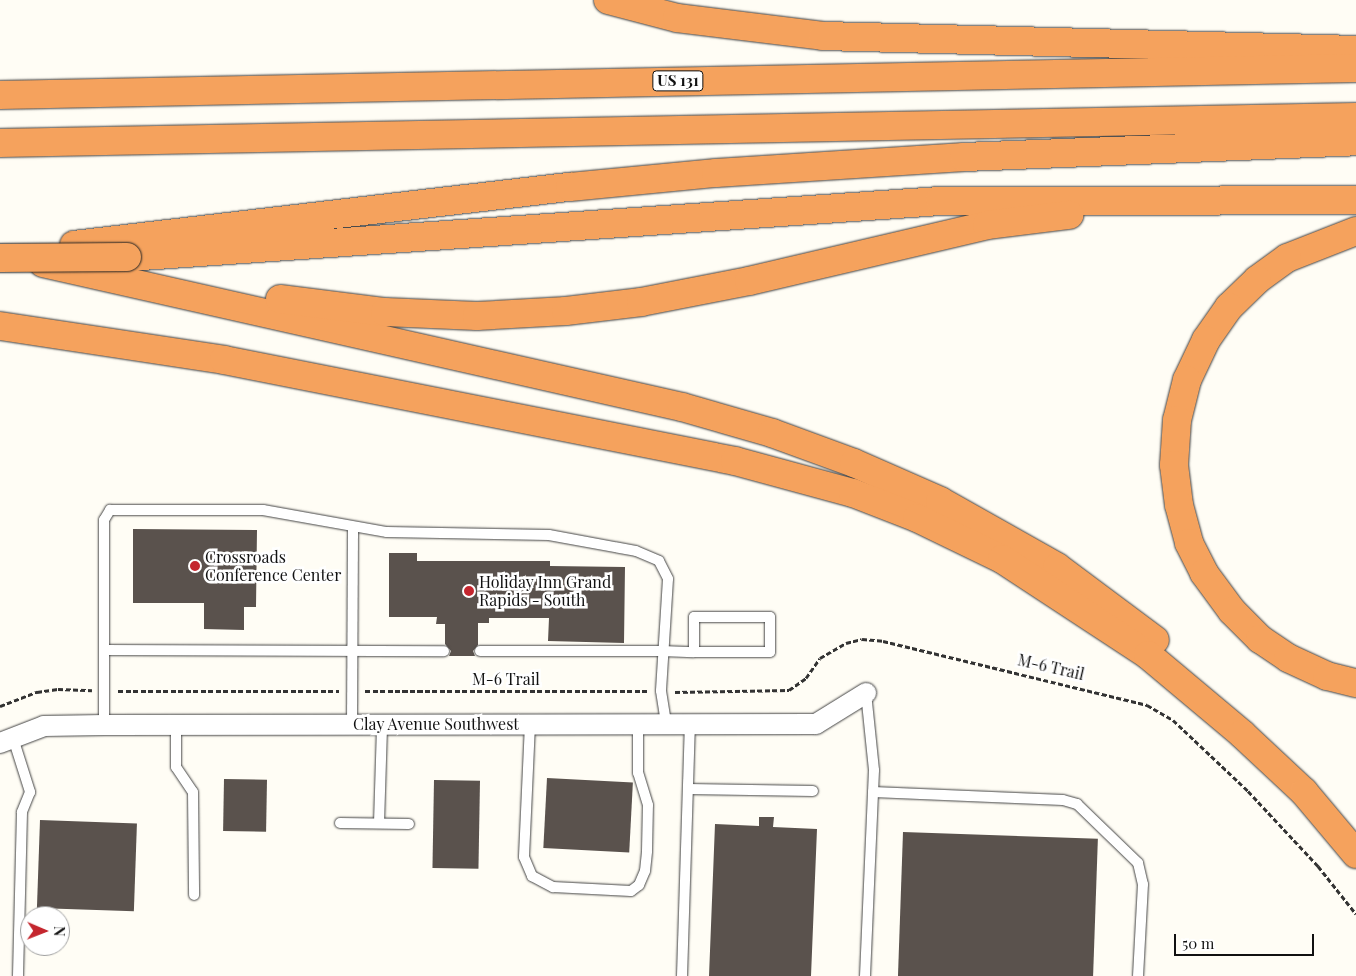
<!DOCTYPE html>
<style>
body{margin:0}
#map{position:relative;width:1356px;height:976px;overflow:hidden;background:#fffdf5;font-family:"Playfair Display",serif}
div>[style]{position:absolute}
.building>*{inset:0;background:#5a524d;transform-origin:0 0}
.path>*{height:3px;margin-top:-1.5px;transform-origin:0;background:repeating-linear-gradient(90deg,#333 0 5px,transparent 0 7.5px)}
.roads{filter:drop-shadow(0 0 1px #444) drop-shadow(0 0 1px #444)}
.lane>*{height:10px;margin:-5px;padding:0 5px;transform-origin:5px;border-radius:5px;background:#fff}
.street>*{height:20px;margin:-10px;padding:0 10px;transform-origin:10px;border-radius:10px;background:#fff}
.highway>*{height:28px;margin:-14px;padding:0 14px;transform-origin:14px;border-radius:14px;background:#f5a25d}
.bridges{filter:drop-shadow(0 0 1px #222) drop-shadow(0 0 1px #222)}
.highway-bridge>*{height:28px;margin:-14px;padding:0 14px;transform-origin:14px;border-radius:14px;background:#f5a25d}
.dots>*{width:14px;height:14px;translate:-50% -50%;box-sizing:border-box;border:2px solid #fff;border-radius:50%}
span{translate:-50% -50%;white-space:nowrap;text-align:center;line-height:1.15;-webkit-text-stroke:5px #fff;paint-order:stroke}
.shield-label span{padding:1px 4px;background:#fff;border:1px solid;border-radius:4px;-webkit-text-stroke-width:0}
.shield-label{font-size:15px;color:#111;font-weight:700}
.poi-label{font-size:16px;color:#111}
.left{translate:0 -50%;text-align:left}
.street-label{font-size:16px;color:#111}
.north{position:absolute;left:20px;top:906px;width:50px;height:50px;box-sizing:border-box;background:#fff;border:1px solid #a0a0a0;border-radius:50%;rotate:91deg;font-size:14px;font-weight:700;line-height:20px;text-align:center;color:#111}
.north::after{content:'';display:block;margin:auto;width:18px;height:22px;background:#c4262e;clip-path:polygon(50% 0,100% 100%,50% 72%,0 100%)}
.scale{position:absolute;left:1174px;top:934px;width:140px;height:22px;box-sizing:border-box;border:2px solid #111;border-top:0;padding-left:6px;font-size:15px;line-height:18px;white-space:nowrap;color:#111;-webkit-text-stroke:4px #fff;paint-order:stroke}
</style>
<div id="map">
<div class="building">
<i style="clip-path:polygon(133px 529px,257px 530px,256px 607px,244px 607px,244px 630px,204px 629px,204px 603px,133px 603px)"></i>
<i style="clip-path:polygon(389px 553px,417px 553px,417px 561px,550px 561px,550px 566px,625px 567px,624px 643px,548px 641px,549px 618px,489px 618px,489px 623px,478px 623px,478px 645px,473px 651px,475px 656px,449px 656px,451px 651px,445px 644px,445px 624px,436px 624px,437px 617px,389px 617px)"></i>
<i style="left:547px;top:778px;width:86px;height:70px;rotate:3deg"></i>
<i style="left:224px;top:779px;width:43px;height:52px;rotate:1deg"></i>
<i style="left:434px;top:780px;width:46px;height:88px;rotate:1deg"></i>
<i style="clip-path:polygon(759px 817px,774px 817px,773px 827px,817px 829px,811px 976px,709px 976px,715px 824px,759px 826px)"></i>
<i style="left:40px;top:820px;width:97px;height:88px;rotate:2deg"></i>
<i style="left:903px;top:832px;width:195px;height:144px;rotate:2deg"></i>
</div>
<div class="path">
<i style="left:118px;top:691px;width:221px"></i>
<i style="left:365px;top:691px;width:284px"></i>
<i style="left:675px;top:692px;width:114px;rotate:-1deg"></i>
<i style="left:789px;top:690px;width:21px;rotate:-35deg"></i>
<i style="left:806px;top:678px;width:24px;rotate:-55deg"></i>
<i style="left:820px;top:658px;width:30px;rotate:-30deg"></i>
<i style="left:846px;top:643px;width:16px;rotate:-14deg"></i>
<i style="left:862px;top:639px;width:21px;rotate:5deg"></i>
<i style="left:883px;top:641px;width:272px;rotate:13.6deg"></i>
<i style="left:1147px;top:705px;width:30px;rotate:30deg"></i>
<i style="left:1173px;top:720px;width:103px;rotate:43.4deg"></i>
<i style="left:1248px;top:791px;width:103px;rotate:47deg"></i>
<i style="left:1318px;top:866px;width:61px;rotate:51.6deg"></i>
<i style="left:0;top:706px;width:40px;rotate:-21deg"></i>
<i style="left:37px;top:692px;width:21px;rotate:-8deg"></i>
<i style="left:58px;top:689px;width:34px;rotate:2deg"></i>
</div>
<div class="roads">
<div class="lane">
<i style="left:104px;top:650px;width:340px;rotate:0.2deg"></i>
<i style="left:480px;top:651px;width:181px"></i>
<i style="left:661px;top:651px;width:33px;rotate:2deg"></i>
<i style="left:694px;top:652px;width:76px"></i>
<i style="left:770px;top:652px;width:35px;rotate:-90deg"></i>
<i style="left:770px;top:617px;width:76px;rotate:180deg"></i>
<i style="left:694px;top:617px;width:35px;rotate:90deg"></i>
<i style="left:352px;top:724px;width:197px;rotate:-89.7deg"></i>
<i style="left:530px;top:724px;width:133px;rotate:92.6deg"></i>
<i style="left:524px;top:857px;width:21px;rotate:67deg"></i>
<i style="left:532px;top:876px;width:24px;rotate:28deg"></i>
<i style="left:553px;top:887px;width:78px;rotate:2.9deg"></i>
<i style="left:631px;top:891px;width:10px;rotate:-37deg"></i>
<i style="left:639px;top:885px;width:15px;rotate:-67deg"></i>
<i style="left:645px;top:871px;width:20px;rotate:-84deg"></i>
<i style="left:647px;top:851px;width:46px;rotate:-88.8deg"></i>
<i style="left:648px;top:805px;width:34px;rotate:-107deg"></i>
<i style="left:638px;top:773px;width:49px;rotate:-90deg"></i>
<i style="left:104px;top:725px;width:205px;rotate:-90deg"></i>
<i style="left:104px;top:520px;width:12px;rotate:-59deg"></i>
<i style="left:110px;top:510px;width:153px"></i>
<i style="left:263px;top:510px;width:126px;rotate:10.1deg"></i>
<i style="left:387px;top:532px;width:162px;rotate:1.1deg"></i>
<i style="left:549px;top:535px;width:88px;rotate:10.4deg"></i>
<i style="left:636px;top:551px;width:25px;rotate:23deg"></i>
<i style="left:659px;top:561px;width:20px;rotate:63deg"></i>
<i style="left:668px;top:579px;width:112px;rotate:93.6deg"></i>
<i style="left:661px;top:691px;width:33px;rotate:81deg"></i>
<i style="left:176px;top:725px;width:42px;rotate:90deg"></i>
<i style="left:176px;top:767px;width:30px;rotate:56deg"></i>
<i style="left:193px;top:792px;width:103px;rotate:89.4deg"></i>
<i style="left:13px;top:738px;width:57px;rotate:72.5deg"></i>
<i style="left:30px;top:792px;width:22px;rotate:112deg"></i>
<i style="left:22px;top:812px;width:164px;rotate:91.4deg"></i>
<i style="left:688px;top:789px;width:125px;rotate:0.9deg"></i>
<i style="left:873px;top:792px;width:190px;rotate:2.4deg"></i>
<i style="left:1063px;top:800px;width:15px;rotate:16deg"></i>
<i style="left:1077px;top:804px;width:85px;rotate:44deg"></i>
<i style="left:1138px;top:863px;width:22px;rotate:77deg"></i>
<i style="left:1143px;top:884px;width:92px;rotate:93.1deg"></i>
<i style="left:340px;top:823px;width:69px;rotate:0.8deg"></i>
<i style="left:379px;top:823px;width:98px;rotate:-88.2deg"></i>
<i style="left:682px;top:976px;width:252px;rotate:-88.2deg"></i>
<i style="left:865px;top:976px;width:206px;rotate:-87.5deg"></i>
<i style="left:874px;top:770px;width:77px;rotate:-95.9deg"></i>
</div>
<div class="street">
<i style="left:0;top:743px;width:47px;rotate:-21.1deg"></i>
<i style="left:44px;top:726px;width:60px;rotate:-1deg"></i>
<i style="left:104px;top:725px;width:712px;rotate:-0.08deg"></i>
<i style="left:816px;top:724px;width:59px;rotate:-31.8deg"></i>
</div>
<div class="highway">
<i style="left:608px;top:0;width:71px;rotate:14.6deg"></i>
<i style="left:677px;top:18px;width:147px;rotate:7deg"></i>
<i style="left:823px;top:36px;width:533px;rotate:1.5deg"></i>
<i style="left:0;top:95px;width:1356px;rotate:-1.14deg"></i>
<i style="left:0;top:143px;width:1356px;rotate:-1.1deg"></i>
<i style="left:1356px;top:231px;width:74px;rotate:158.6deg"></i>
<i style="left:1287px;top:258px;width:37px;rotate:144deg"></i>
<i style="left:1257px;top:280px;width:39px;rotate:136deg"></i>
<i style="left:1229px;top:307px;width:40px;rotate:124.9deg"></i>
<i style="left:1206px;top:340px;width:44px;rotate:115.4deg"></i>
<i style="left:1187px;top:380px;width:41px;rotate:104deg"></i>
<i style="left:1177px;top:420px;width:45px;rotate:93.8deg"></i>
<i style="left:1174px;top:465px;width:40px;rotate:82.9deg"></i>
<i style="left:1179px;top:505px;width:39px;rotate:75deg"></i>
<i style="left:1189px;top:543px;width:34px;rotate:63deg"></i>
<i style="left:1204px;top:573px;width:47px;rotate:53.6deg"></i>
<i style="left:1232px;top:611px;width:40px;rotate:45deg"></i>
<i style="left:1260px;top:639px;width:34px;rotate:34deg"></i>
<i style="left:1288px;top:658px;width:43px;rotate:24.8deg"></i>
<i style="left:1327px;top:676px;width:30px;rotate:14deg"></i>
<i style="left:74px;top:245px;width:499px;rotate:-6.7deg"></i>
<i style="left:570px;top:187px;width:147px;rotate:-5.5deg"></i>
<i style="left:716px;top:173px;width:249px;rotate:-3.7deg"></i>
<i style="left:964px;top:157px;width:392px;rotate:-2.3deg"></i>
<i style="left:127px;top:257px;width:815px;rotate:-3.94deg"></i>
<i style="left:940px;top:201px;width:416px;rotate:-0.1deg"></i>
<i style="left:43px;top:263px;width:655px;rotate:12.7deg"></i>
<i style="left:682px;top:407px;width:94px;rotate:16.1deg"></i>
<i style="left:772px;top:433px;width:87px;rotate:20.1deg"></i>
<i style="left:854px;top:463px;width:94px;rotate:23.8deg"></i>
<i style="left:940px;top:501px;width:134px;rotate:29.4deg"></i>
<i style="left:1057px;top:567px;width:122px;rotate:36.7deg"></i>
<i style="left:280px;top:299px;width:106px;rotate:7.1deg"></i>
<i style="left:385px;top:312px;width:92px;rotate:2.5deg"></i>
<i style="left:477px;top:316px;width:89px;rotate:-3.2deg"></i>
<i style="left:566px;top:311px;width:76px;rotate:-6.8deg"></i>
<i style="left:641px;top:302px;width:110px;rotate:-11deg"></i>
<i style="left:749px;top:281px;width:244px;rotate:-13.2deg"></i>
<i style="left:987px;top:225px;width:83px;rotate:-7deg"></i>
<i style="left:0;top:326px;width:227px;rotate:8.6deg"></i>
<i style="left:224px;top:360px;width:521px;rotate:11.18deg"></i>
<i style="left:735px;top:461px;width:122px;rotate:15.2deg"></i>
<i style="left:853px;top:493px;width:69px;rotate:21.3deg"></i>
<i style="left:917px;top:518px;width:94px;rotate:25.8deg"></i>
<i style="left:1002px;top:559px;width:175px;rotate:33.3deg"></i>
<i style="left:1148px;top:655px;width:123px;rotate:40deg"></i>
<i style="left:1242px;top:734px;width:85px;rotate:43.1deg"></i>
<i style="left:1304px;top:792px;width:81px;rotate:50deg"></i>
</div>
</div>
<div class="bridges">
<div class="highway-bridge">
<i style="left:0;top:258px;width:127px;rotate:-0.5deg"></i>
</div>
</div>
<div class="dots">
<i style="left:195px;top:566px;background:#c4262e"></i>
<i style="left:469px;top:591px;background:#c4262e"></i>
</div>
<div class="shield-label">
<span style="left:678px;top:81px">US 131</span>
</div>
<div class="poi-label">
<span class="left" style="left:205px;top:566px">Crossroads<br>Conference Center</span>
<span class="left" style="left:479px;top:591px">Holiday Inn Grand<br>Rapids - South</span>
</div>
<div class="street-label">
<span style="left:1051px;top:667px;rotate:13deg">M-6 Trail</span>
<span style="left:506px;top:679px">M-6 Trail</span>
<span style="left:436px;top:724px">Clay Avenue Southwest</span>
</div>
<div class="north">N</div>
<div class="scale">50 m</div>
</div>
